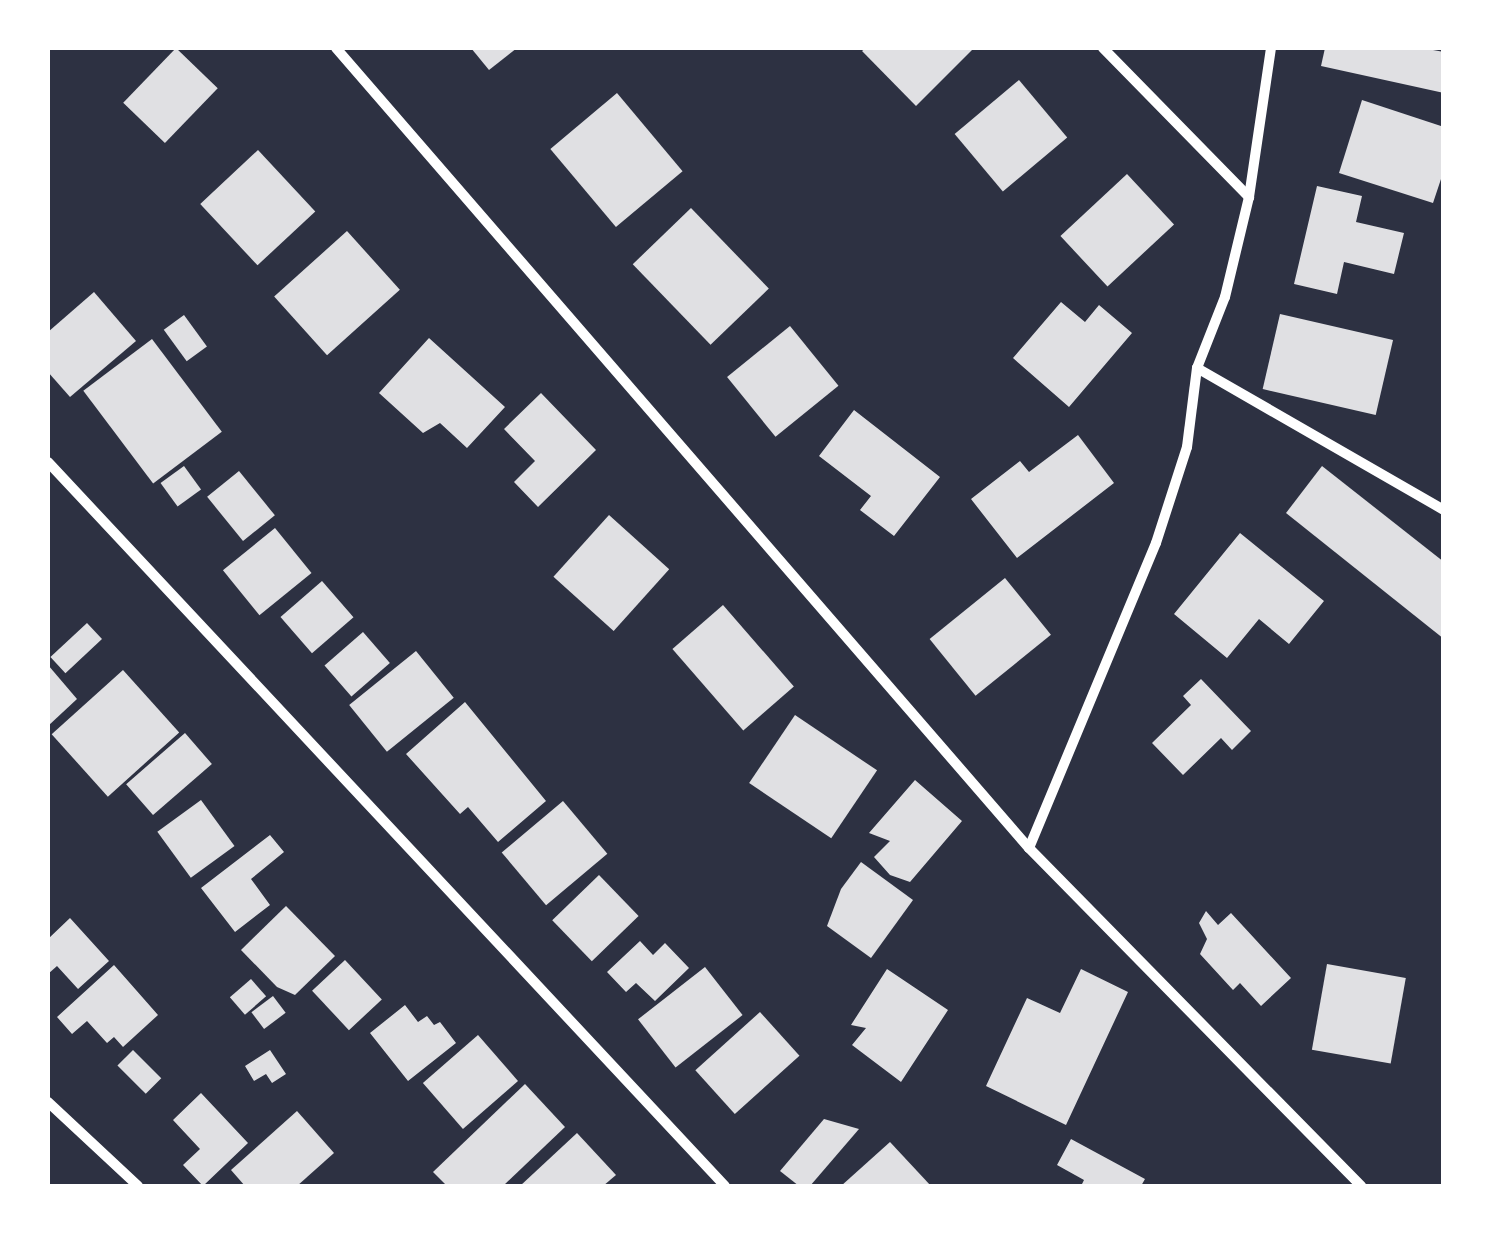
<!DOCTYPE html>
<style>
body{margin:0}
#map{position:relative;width:1491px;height:1234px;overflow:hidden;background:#2d3142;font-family:"Sofia Sans Condensed",sans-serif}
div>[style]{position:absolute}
.building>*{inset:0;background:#e0e0e3;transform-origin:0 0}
.minor>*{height:10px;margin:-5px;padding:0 5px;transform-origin:5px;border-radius:5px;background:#fff}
span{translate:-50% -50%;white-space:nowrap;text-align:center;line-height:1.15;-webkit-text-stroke:8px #fff;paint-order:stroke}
.frame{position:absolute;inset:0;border:50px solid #fff;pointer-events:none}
</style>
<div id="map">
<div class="building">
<i style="left:176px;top:48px;width:58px;height:76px;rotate:44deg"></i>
<i style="clip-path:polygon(471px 48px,517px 48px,489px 70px)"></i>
<i style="clip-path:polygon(866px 48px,974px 48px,916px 106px,862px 51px)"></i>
<i style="clip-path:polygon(1325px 48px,1422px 48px,1444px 52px,1444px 93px,1321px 66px)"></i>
<i style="left:1019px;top:80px;width:75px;height:84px;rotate:50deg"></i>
<i style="left:617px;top:93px;width:102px;height:87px;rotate:50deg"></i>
<i style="clip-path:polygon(1362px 100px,1444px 127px,1444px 170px,1433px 203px,1339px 173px)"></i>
<i style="left:258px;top:150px;width:84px;height:79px;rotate:47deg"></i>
<i style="left:1127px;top:174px;width:69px;height:91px;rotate:47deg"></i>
<i style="clip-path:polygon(1317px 186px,1362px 196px,1356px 222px,1404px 233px,1394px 274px,1344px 262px,1337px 294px,1294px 284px)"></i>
<i style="left:691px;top:208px;width:112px;height:81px;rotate:46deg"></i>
<i style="left:347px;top:231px;width:79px;height:98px;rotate:48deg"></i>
<i style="clip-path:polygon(94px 292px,136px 341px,70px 397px,48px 372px,48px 332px)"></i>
<i style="clip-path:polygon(1061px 302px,1085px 322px,1099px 305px,1132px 333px,1069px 407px,1013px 358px)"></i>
<i style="left:1280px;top:314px;width:116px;height:77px;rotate:13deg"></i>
<i style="left:184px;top:315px;width:39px;height:25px;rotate:54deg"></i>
<i style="left:790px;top:326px;width:77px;height:81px;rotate:51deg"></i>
<i style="clip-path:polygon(429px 338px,505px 407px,467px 448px,440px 423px,423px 433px,379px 393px)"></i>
<i style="left:152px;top:339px;width:116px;height:86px;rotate:53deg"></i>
<i style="clip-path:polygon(541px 393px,596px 450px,538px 507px,514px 482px,535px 461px,504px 429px)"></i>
<i style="clip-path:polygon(854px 410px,940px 477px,894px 536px,860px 510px,871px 496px,819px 456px)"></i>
<i style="clip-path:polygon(1078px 435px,1114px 483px,1017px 558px,971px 499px,1020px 461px,1029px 472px)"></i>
<i style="left:184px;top:466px;width:29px;height:29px;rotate:54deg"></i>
<i style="clip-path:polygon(1322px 466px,1444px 562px,1444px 639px,1286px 513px)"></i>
<i style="left:239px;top:471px;width:57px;height:41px;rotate:51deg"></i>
<i style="left:609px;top:515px;width:81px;height:83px;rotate:42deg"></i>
<i style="left:275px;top:528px;width:58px;height:67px;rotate:51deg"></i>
<i style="clip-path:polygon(1240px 533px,1324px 601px,1289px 644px,1259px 619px,1227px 658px,1174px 614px)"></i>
<i style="left:1005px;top:578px;width:73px;height:97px;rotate:51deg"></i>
<i style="left:322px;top:581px;width:48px;height:55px;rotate:49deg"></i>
<i style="left:723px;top:605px;width:108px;height:67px;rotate:49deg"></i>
<i style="left:87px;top:623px;width:22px;height:50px;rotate:47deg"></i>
<i style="left:363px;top:632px;width:41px;height:51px;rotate:49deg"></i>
<i style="left:416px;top:651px;width:60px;height:86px;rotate:51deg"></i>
<i style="clip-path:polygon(48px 665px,77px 699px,48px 726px)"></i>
<i style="left:123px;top:670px;width:84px;height:96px;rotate:48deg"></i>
<i style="clip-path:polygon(1201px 679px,1251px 731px,1232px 750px,1221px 738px,1183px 775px,1152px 743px,1191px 705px,1183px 696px)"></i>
<i style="clip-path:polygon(465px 702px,546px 801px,498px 842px,468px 807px,460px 814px,406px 754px)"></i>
<i style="left:795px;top:715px;width:99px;height:82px;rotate:34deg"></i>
<i style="left:185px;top:733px;width:41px;height:78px;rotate:49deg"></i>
<i style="clip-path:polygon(915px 780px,962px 821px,910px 882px,890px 875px,874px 857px,890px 841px,869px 833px)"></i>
<i style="left:201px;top:800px;width:57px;height:54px;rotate:54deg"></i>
<i style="left:563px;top:801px;width:69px;height:80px;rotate:50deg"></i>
<i style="clip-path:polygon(270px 835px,284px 852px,251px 879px,270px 905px,235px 932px,201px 888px)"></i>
<i style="clip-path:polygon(861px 862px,913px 900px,871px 958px,827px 926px,841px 889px)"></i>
<i style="left:599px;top:875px;width:57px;height:65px;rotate:46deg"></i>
<i style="clip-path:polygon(286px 906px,335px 956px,295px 995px,277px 987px,241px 950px)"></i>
<i style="clip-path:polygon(1206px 911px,1218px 925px,1231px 913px,1291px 978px,1261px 1006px,1240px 983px,1233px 990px,1200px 954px,1207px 939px,1199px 923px)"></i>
<i style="clip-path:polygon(70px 918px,109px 961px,78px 989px,57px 966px,48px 974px,48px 939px)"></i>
<i style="clip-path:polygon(640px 941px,653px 955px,665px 943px,689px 968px,655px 1001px,636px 983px,626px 992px,607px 972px)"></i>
<i style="left:345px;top:960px;width:54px;height:45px;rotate:47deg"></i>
<i style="left:1327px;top:964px;width:80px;height:87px;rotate:10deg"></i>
<i style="clip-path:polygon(114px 965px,158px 1015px,123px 1047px,114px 1037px,107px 1043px,87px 1021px,72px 1034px,57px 1017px)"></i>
<i style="left:705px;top:967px;width:61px;height:85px;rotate:52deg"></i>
<i style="clip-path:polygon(887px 969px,948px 1010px,901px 1082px,852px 1045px,866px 1028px,851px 1025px)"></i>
<i style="clip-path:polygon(1081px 969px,1128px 992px,1066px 1125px,986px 1086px,1027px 998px,1060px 1013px)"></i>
<i style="left:251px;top:979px;width:23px;height:28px;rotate:49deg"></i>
<i style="left:273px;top:996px;width:21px;height:27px;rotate:53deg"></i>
<i style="clip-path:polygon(405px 1005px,418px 1022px,427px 1016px,434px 1025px,440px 1022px,456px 1043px,408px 1081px,370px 1033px)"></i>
<i style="left:760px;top:1012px;width:59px;height:87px;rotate:48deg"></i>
<i style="left:478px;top:1035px;width:61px;height:73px;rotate:49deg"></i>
<i style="left:133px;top:1050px;width:40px;height:22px;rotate:45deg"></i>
<i style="clip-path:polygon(270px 1050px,286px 1074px,272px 1083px,266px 1074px,254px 1081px,245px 1066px)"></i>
<i style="clip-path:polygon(525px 1084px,565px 1127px,503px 1186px,447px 1186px,433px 1172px)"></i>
<i style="clip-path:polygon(201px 1093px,248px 1143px,203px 1186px,183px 1165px,200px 1149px,173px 1120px)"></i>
<i style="clip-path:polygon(297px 1111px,334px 1153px,297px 1186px,245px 1186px,231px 1170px)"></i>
<i style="clip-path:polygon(824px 1119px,859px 1129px,810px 1186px,799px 1186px,780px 1171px)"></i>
<i style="clip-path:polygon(577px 1133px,616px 1175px,603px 1186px,520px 1186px)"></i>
<i style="clip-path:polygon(1071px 1139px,1145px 1179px,1141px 1186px,1081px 1186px,1084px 1180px,1057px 1165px)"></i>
<i style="clip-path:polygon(890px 1142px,931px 1186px,841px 1186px)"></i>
</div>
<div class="minor">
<i style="left:336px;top:48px;width:1058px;rotate:49.1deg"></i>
<i style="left:1029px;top:848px;width:474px;rotate:45.5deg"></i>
<i style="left:1103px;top:48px;width:209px;rotate:45.6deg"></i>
<i style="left:1197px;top:368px;width:285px;rotate:29.9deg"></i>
<i style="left:48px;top:462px;width:991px;rotate:46.92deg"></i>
<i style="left:1029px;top:848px;width:330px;rotate:-67.4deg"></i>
<i style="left:1156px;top:543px;width:101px;rotate:-72.1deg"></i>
<i style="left:1187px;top:447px;width:80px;rotate:-82.8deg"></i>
<i style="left:1197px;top:368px;width:76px;rotate:-68.5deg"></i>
<i style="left:1225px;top:297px;width:103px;rotate:-76.5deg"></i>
<i style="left:1249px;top:197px;width:151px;rotate:-81.6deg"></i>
<i style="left:48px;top:1102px;width:123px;rotate:43deg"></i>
</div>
<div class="frame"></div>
</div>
